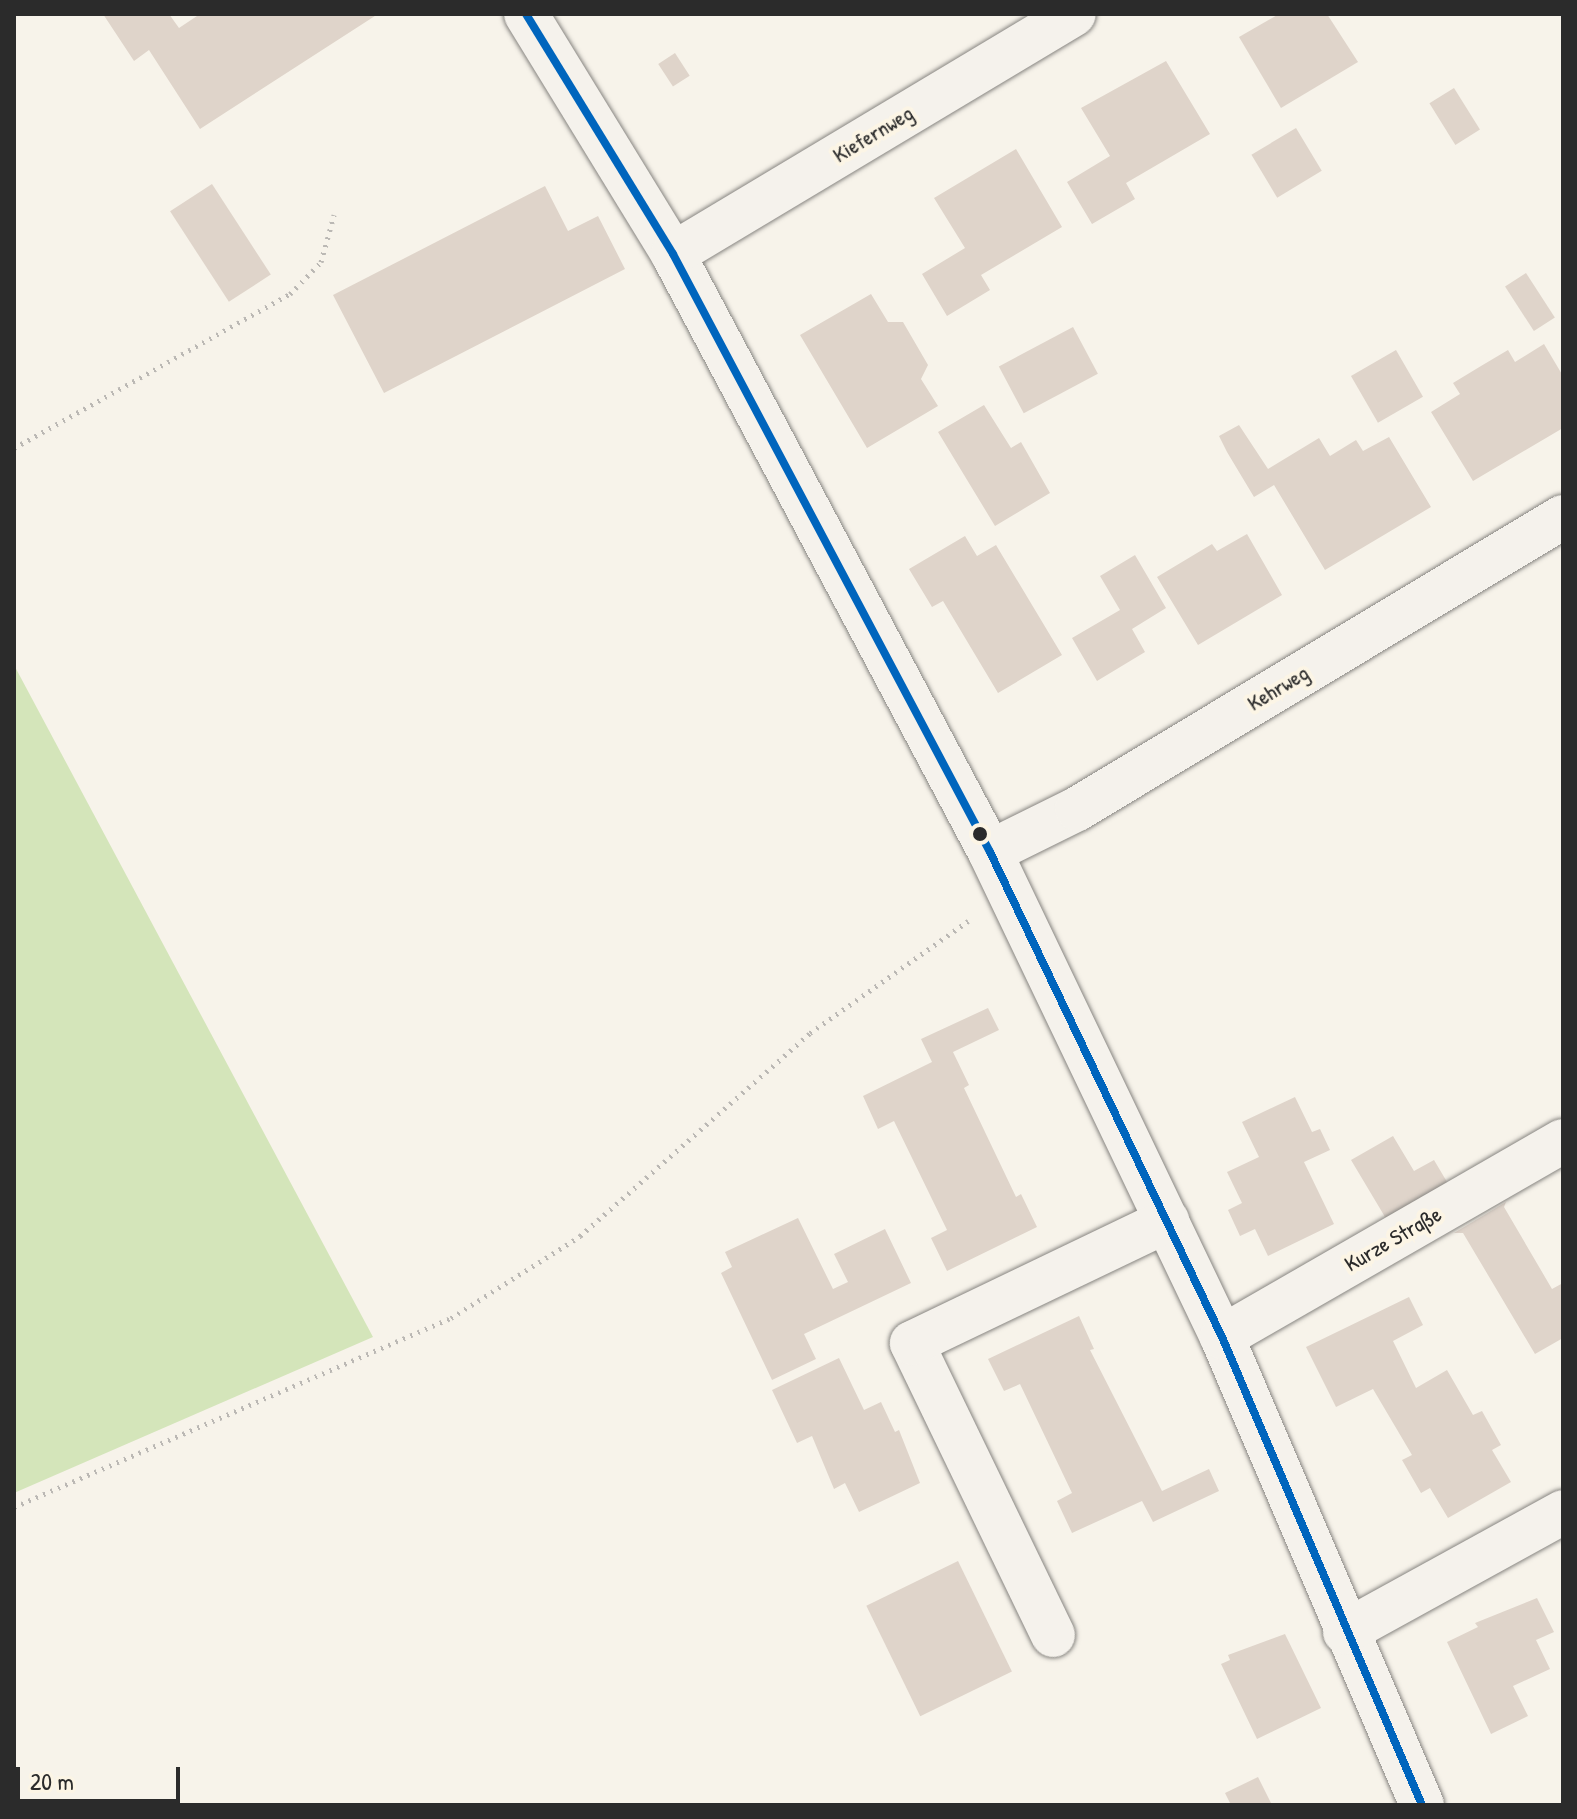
<!DOCTYPE html>
<meta charset="utf-8">
<style>
body{margin:0}
#map{position:relative;width:1577px;height:1819px;overflow:hidden;background:#f7f3ea;font-family:"Patrick Hand",sans-serif}
div>[style]{position:absolute}
.green>*{inset:0;background:#d4e5ba}
.building>*{inset:0;background:#dfd4ca;transform-origin:0 0}
.path>*{height:5px;margin-top:-2.5px;transform-origin:0;background:repeating-linear-gradient(90deg,#bbb8b4 0 2px,transparent 0 8px)}
.roads{filter:drop-shadow(0 0 2px #878581) drop-shadow(0 0 2px #878581)}
.minor>*{height:44px;margin:-22px;padding:0 22px;transform-origin:22px;border-radius:22px;background:#f5f2ec}
.bus-1>*{height:8px;margin:-4px;padding:0 4px;transform-origin:4px;border-radius:4px;background:#0065bd}
.dots>*{width:22px;height:22px;translate:-50% -50%;box-sizing:border-box;border:4px solid #fcf5e5;border-radius:50%}
span{translate:-50% -50%;white-space:nowrap;text-align:center;line-height:1.15;-webkit-text-stroke:8px #fcf5e5;paint-order:stroke}
.street-label{font-size:22px;color:#2b2b2b}
.frame{position:absolute;inset:0;border:16px solid #2b2b2b;pointer-events:none}
.scale{position:absolute;left:16px;top:1767px;width:164px;height:36px;box-sizing:border-box;border:4px solid #2b2b2b;border-top:0;padding-left:10px;font-size:24px;line-height:28px;white-space:nowrap;color:#2b2b2b;-webkit-text-stroke:6px #fcf5e5;paint-order:stroke}
</style>
<div id="map">
<div class="green">
<i style="clip-path:polygon(14px 665px,373px 1337px,14px 1493px)"></i>
</div>
<div class="building">
<i style="clip-path:polygon(103px 14px,169px 14px,179px 28px,200px 14px,378px 14px,200px 129px,149px 50px,134px 61px)"></i>
<i style="clip-path:polygon(1279px 14px,1327px 14px,1358px 62px,1281px 108px,1239px 37px)"></i>
<i style="left:675px;top:53px;width:27px;height:20px;rotate:57deg"></i>
<i style="clip-path:polygon(1166px 61px,1210px 134px,1126px 183px,1135px 199px,1092px 224px,1067px 182px,1110px 156px,1081px 108px)"></i>
<i style="left:1454px;top:88px;width:49px;height:29px;rotate:58deg"></i>
<i style="left:1296px;top:128px;width:50px;height:52px;rotate:59deg"></i>
<i style="clip-path:polygon(1016px 149px,1062px 227px,981px 275px,990px 290px,947px 316px,922px 274px,965px 248px,934px 198px)"></i>
<i style="left:212px;top:184px;width:108px;height:50px;rotate:57deg"></i>
<i style="clip-path:polygon(545px 186px,568px 231px,598px 216px,625px 269px,384px 393px,333px 295px)"></i>
<i style="left:1526px;top:273px;width:53px;height:25px;rotate:57deg"></i>
<i style="clip-path:polygon(871px 294px,888px 322px,903px 322px,928px 365px,921px 379px,938px 406px,867px 448px,800px 335px)"></i>
<i style="left:1073px;top:327px;width:53px;height:84px;rotate:62deg"></i>
<i style="clip-path:polygon(1544px 344px,1563px 376px,1563px 428px,1473px 481px,1431px 412px,1460px 394px,1453px 383px,1481px 366px,1508px 350px,1515px 362px)"></i>
<i style="left:1396px;top:350px;width:54px;height:52px;rotate:60deg"></i>
<i style="clip-path:polygon(984px 405px,1011px 448px,1021px 442px,1050px 493px,995px 526px,938px 432px)"></i>
<i style="clip-path:polygon(1239px 425px,1268px 469px,1319px 438px,1330px 456px,1356px 440px,1363px 451px,1389px 437px,1431px 507px,1325px 570px,1274px 485px,1254px 497px,1227px 452px,1219px 436px)"></i>
<i style="clip-path:polygon(1247px 534px,1282px 595px,1198px 645px,1157px 577px,1212px 544px,1217px 551px)"></i>
<i style="clip-path:polygon(965px 536px,977px 556px,996px 545px,1062px 655px,998px 693px,943px 601px,932px 607px,909px 569px)"></i>
<i style="clip-path:polygon(1135px 555px,1166px 608px,1132px 629px,1145px 652px,1097px 681px,1072px 638px,1120px 610px,1100px 576px)"></i>
<i style="clip-path:polygon(988px 1008px,999px 1030px,953px 1052px,969px 1085px,964px 1088px,1016px 1197px,1021px 1194px,1037px 1227px,947px 1271px,931px 1238px,947px 1230px,894px 1121px,878px 1129px,863px 1096px,932px 1062px,921px 1039px)"></i>
<i style="clip-path:polygon(1295px 1097px,1312px 1132px,1320px 1129px,1330px 1150px,1304px 1162px,1334px 1224px,1268px 1256px,1255px 1229px,1240px 1236px,1228px 1210px,1242px 1203px,1227px 1172px,1259px 1157px,1242px 1122px)"></i>
<i style="clip-path:polygon(1393px 1136px,1414px 1171px,1434px 1160px,1453px 1192px,1391px 1227px,1351px 1160px)"></i>
<i style="clip-path:polygon(1506px 1202px,1504px 1207px,1552px 1289px,1563px 1283px,1563px 1338px,1535px 1354px,1463px 1233px,1454px 1233px)"></i>
<i style="clip-path:polygon(798px 1218px,833px 1289px,848px 1282px,834px 1254px,885px 1229px,911px 1283px,804px 1334px,816px 1359px,772px 1380px,721px 1273px,732px 1267px,725px 1252px)"></i>
<i style="clip-path:polygon(1409px 1297px,1423px 1325px,1393px 1341px,1416px 1388px,1447px 1370px,1473px 1415px,1482px 1411px,1501px 1445px,1492px 1450px,1511px 1482px,1448px 1518px,1430px 1488px,1421px 1493px,1402px 1460px,1412px 1455px,1373px 1389px,1336px 1407px,1306px 1347px)"></i>
<i style="clip-path:polygon(1079px 1316px,1094px 1349px,1090px 1350px,1162px 1491px,1209px 1469px,1219px 1491px,1153px 1522px,1142px 1501px,1072px 1533px,1057px 1501px,1072px 1493px,1020px 1384px,1004px 1391px,988px 1359px)"></i>
<i style="clip-path:polygon(839px 1358px,864px 1410px,881px 1402px,895px 1432px,899px 1430px,920px 1483px,859px 1512px,845px 1483px,834px 1489px,812px 1436px,797px 1443px,772px 1390px)"></i>
<i style="left:958px;top:1561px;width:123px;height:102px;rotate:64deg"></i>
<i style="clip-path:polygon(1537px 1598px,1554px 1632px,1536px 1640px,1550px 1669px,1513px 1686px,1528px 1716px,1491px 1734px,1447px 1642px,1478px 1627px,1475px 1623px)"></i>
<i style="clip-path:polygon(1285px 1634px,1321px 1708px,1257px 1739px,1221px 1664px,1230px 1660px,1228px 1655px)"></i>
<i style="clip-path:polygon(1258px 1777px,1272px 1805px,1231px 1805px,1225px 1793px)"></i>
</div>
<div class="path">
<i style="left:14px;top:448px;width:316px;rotate:-29.2deg"></i>
<i style="left:290px;top:294px;width:45px;rotate:-45.9deg"></i>
<i style="left:321px;top:262px;width:49px;rotate:-74.5deg"></i>
<i style="left:14px;top:1507px;width:476px;rotate:-23.4deg"></i>
<i style="left:451px;top:1318px;width:153px;rotate:-32.4deg"></i>
<i style="left:580px;top:1236px;width:307px;rotate:-41.4deg"></i>
<i style="left:810px;top:1033px;width:194px;rotate:-35.3deg"></i>
</div>
<div class="roads">
<div class="minor">
<i style="left:526px;top:14px;width:281px;rotate:58.5deg"></i>
<i style="left:673px;top:254px;width:677px;rotate:62.07deg"></i>
<i style="left:990px;top:852px;width:538px;rotate:64.44deg"></i>
<i style="left:1222px;top:1337px;width:509px;rotate:66.86deg"></i>
<i style="left:673px;top:254px;width:467px;rotate:-30.9deg"></i>
<i style="left:990px;top:852px;width:97px;rotate:-26.3deg"></i>
<i style="left:1077px;top:809px;width:567px;rotate:-31deg"></i>
<i style="left:1222px;top:1337px;width:393px;rotate:-29.9deg"></i>
<i style="left:1345px;top:1632px;width:249px;rotate:-28.8deg"></i>
<i style="left:1053px;top:1635px;width:324px;rotate:-115.8deg"></i>
<i style="left:912px;top:1343px;width:283px;rotate:-25.6deg"></i>
</div>
</div>
<div class="bus-1">
<i style="left:526px;top:14px;width:281px;rotate:58.5deg"></i>
<i style="left:673px;top:254px;width:677px;rotate:62.07deg"></i>
<i style="left:990px;top:852px;width:538px;rotate:64.44deg"></i>
<i style="left:1222px;top:1337px;width:509px;rotate:66.86deg"></i>
</div>
<div class="dots">
<i style="left:980px;top:834px;background:#2b2b2b"></i>
</div>
<div class="street-label">
<span style="left:873px;top:134px;rotate:-31deg">Kiefernweg</span>
<span style="left:1278px;top:688px;rotate:-31deg">Kehrweg</span>
<span style="left:1393px;top:1239px;rotate:-30deg">Kurze Straße</span>
</div>
<div class="frame"></div>
<div class="scale">20 m</div>
</div>
